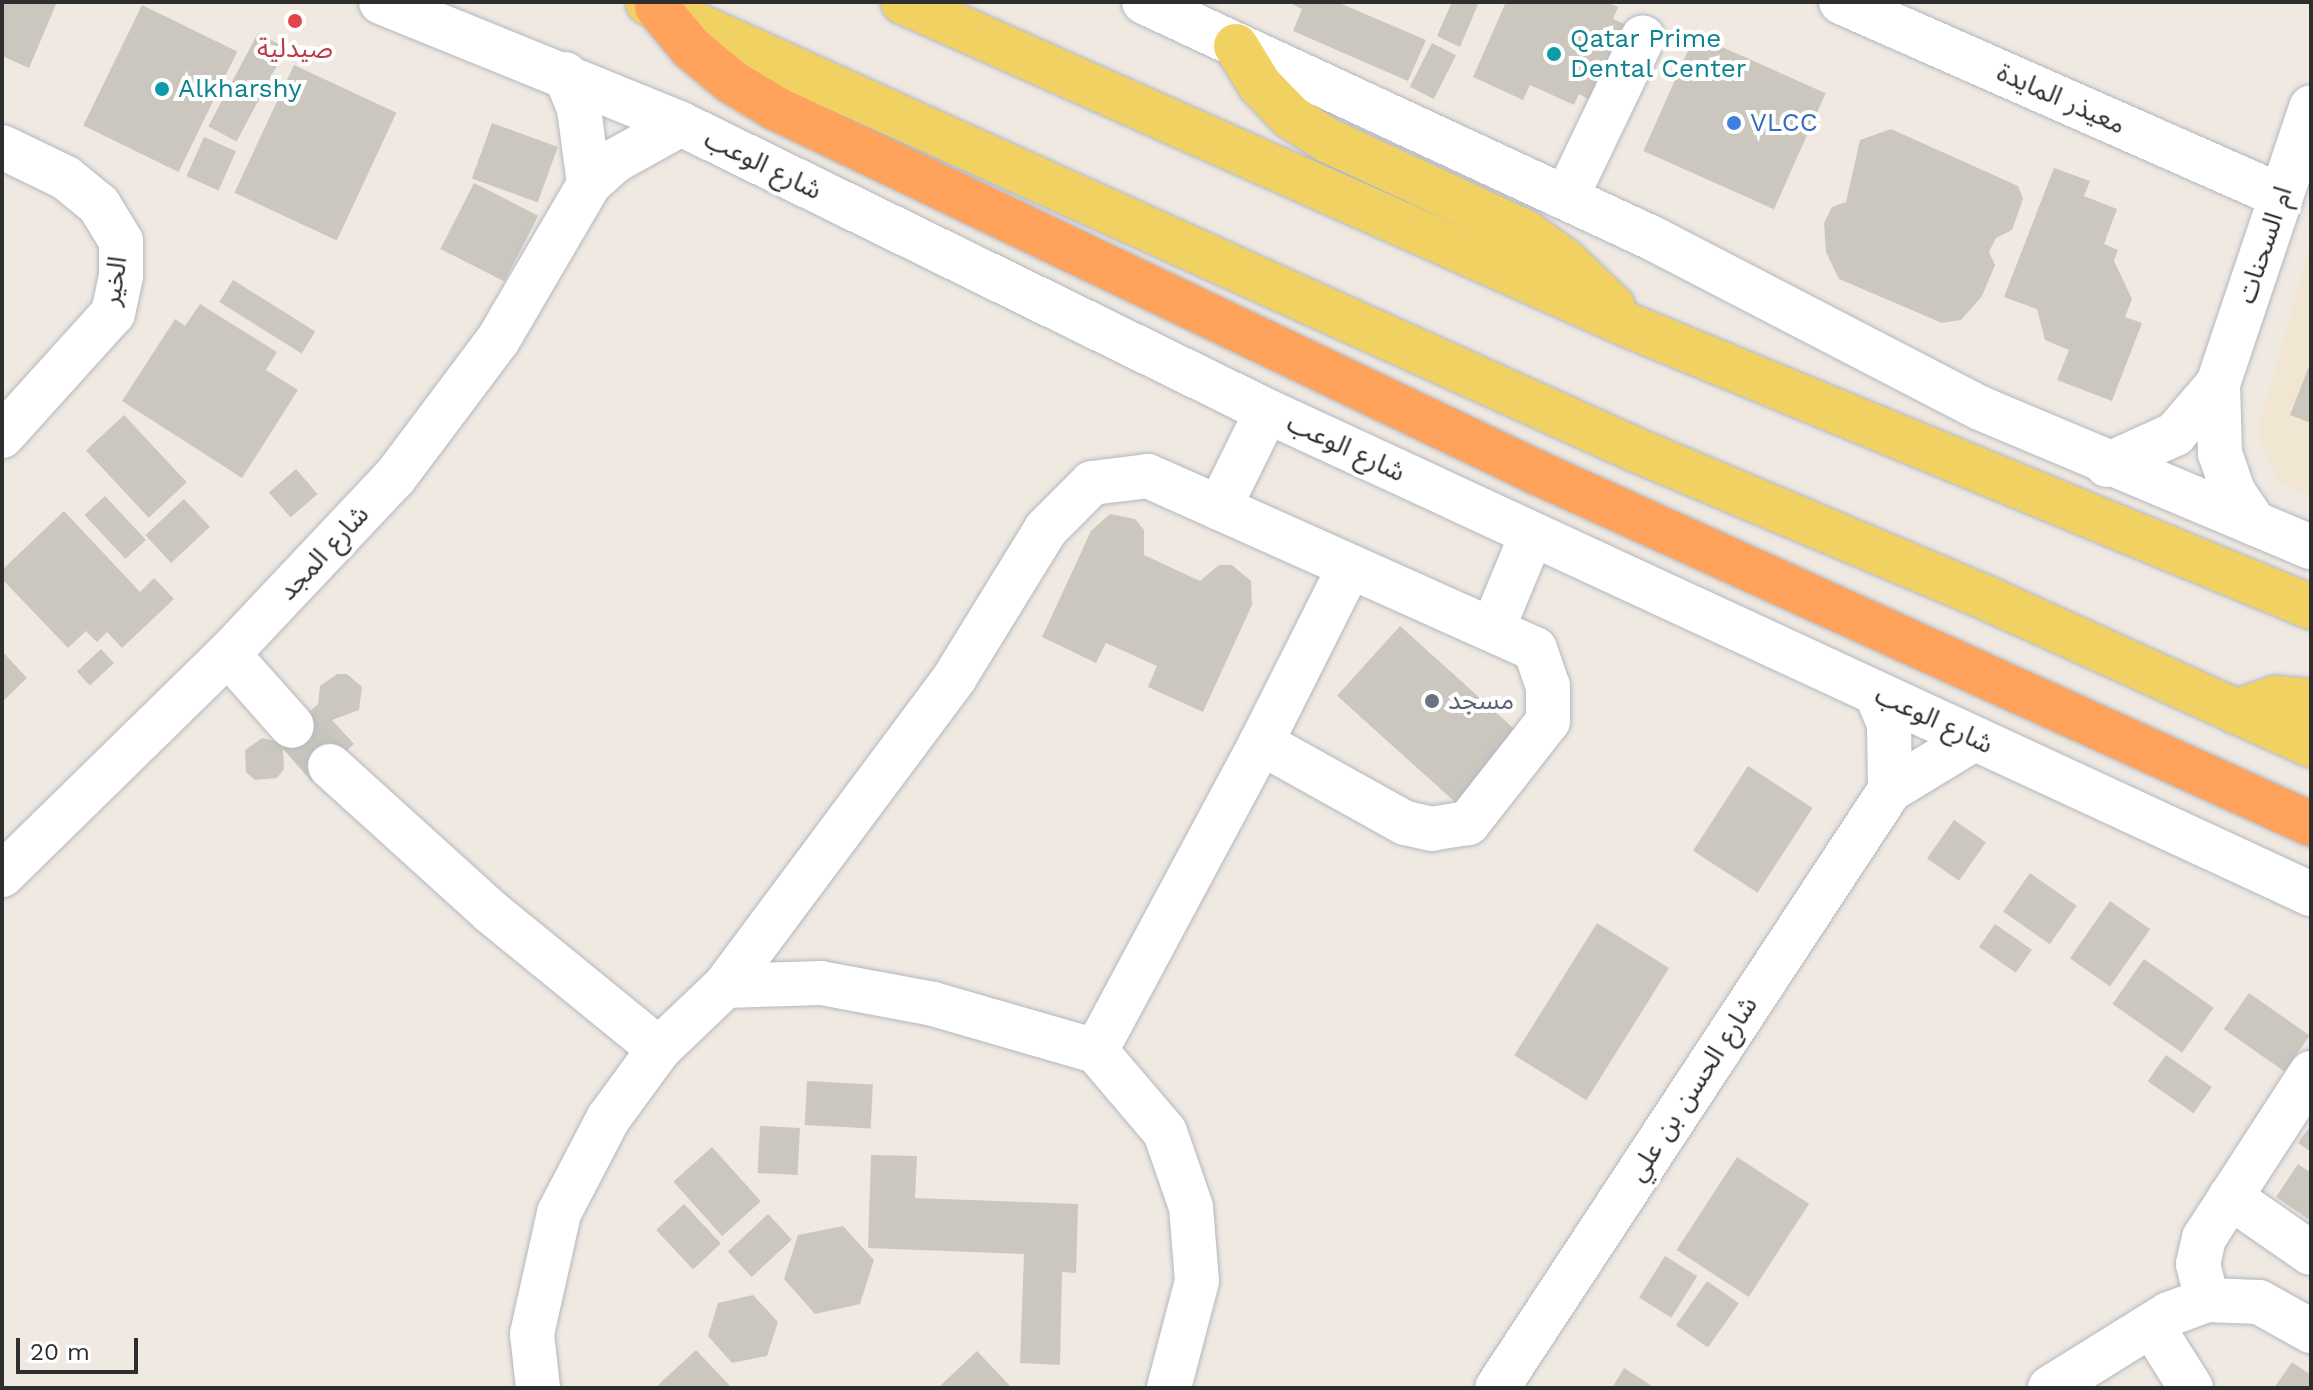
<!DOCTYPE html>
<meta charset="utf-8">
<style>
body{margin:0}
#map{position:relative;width:2313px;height:1390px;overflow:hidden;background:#efe9e1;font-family:"Work Sans","Noto Sans Arabic",sans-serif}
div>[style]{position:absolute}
.education>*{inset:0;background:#f0e6d1}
.building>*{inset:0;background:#cbc7bf;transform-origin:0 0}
.minor-tunnel>*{height:44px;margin-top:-22px;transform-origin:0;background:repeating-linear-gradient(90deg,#c8c4bd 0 44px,transparent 0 66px)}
.roads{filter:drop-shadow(0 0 2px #b4b7c1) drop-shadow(0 0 2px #b4b7c1)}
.minor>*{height:44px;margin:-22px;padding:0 22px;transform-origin:22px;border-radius:22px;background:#fff}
.major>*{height:44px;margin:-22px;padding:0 22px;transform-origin:22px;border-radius:22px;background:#f2d163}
.highway>*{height:44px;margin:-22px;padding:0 22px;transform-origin:22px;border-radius:22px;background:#ffa35c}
.dots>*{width:22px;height:22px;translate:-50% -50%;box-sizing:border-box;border:4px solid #fff;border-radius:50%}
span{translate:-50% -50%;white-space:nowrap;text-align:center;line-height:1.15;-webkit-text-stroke:8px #fff;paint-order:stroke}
.culture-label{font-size:26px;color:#0d838f}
.left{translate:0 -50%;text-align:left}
.health-label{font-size:26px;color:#be3a42}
.street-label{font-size:26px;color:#2e2e2e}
.shop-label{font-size:26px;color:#366cbe}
.worship-label{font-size:26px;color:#5b616d}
.frame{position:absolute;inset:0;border:4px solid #2e2e2e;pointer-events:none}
.scale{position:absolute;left:16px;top:1338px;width:122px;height:36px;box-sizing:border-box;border:4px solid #2e2e2e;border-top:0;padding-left:10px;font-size:24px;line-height:28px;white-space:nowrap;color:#2e2e2e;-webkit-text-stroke:6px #fff;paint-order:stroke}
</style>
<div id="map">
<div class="education">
<i style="clip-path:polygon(2311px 243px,2311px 496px,2278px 482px,2257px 433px)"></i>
</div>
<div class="building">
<i style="clip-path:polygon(2px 2px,57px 2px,29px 68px,2px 56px)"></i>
<i style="clip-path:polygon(1288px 2px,1337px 2px,1426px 40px,1408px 81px,1293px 31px,1302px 9px)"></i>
<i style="clip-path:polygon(1452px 2px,1479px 2px,1460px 47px,1437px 36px)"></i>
<i style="clip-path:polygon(1506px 2px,1607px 2px,1618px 7px,1613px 19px,1627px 25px,1590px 100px,1579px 94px,1574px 105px,1530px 85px,1523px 100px,1473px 77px)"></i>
<i style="left:142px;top:5px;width:106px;height:134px;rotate:26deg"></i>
<i style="left:258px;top:33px;width:32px;height:106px;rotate:28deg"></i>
<i style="left:1695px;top:35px;width:143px;height:127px;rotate:24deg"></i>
<i style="left:1432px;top:43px;width:27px;height:49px;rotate:27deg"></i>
<i style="left:294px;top:65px;width:113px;height:141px;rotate:25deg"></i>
<i style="left:492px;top:123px;width:70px;height:59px;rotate:20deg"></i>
<i style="clip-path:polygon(1891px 129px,2018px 186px,2023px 199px,2012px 230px,1996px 238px,1989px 252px,1995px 265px,1982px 296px,1961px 320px,1942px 323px,1839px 279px,1826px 252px,1824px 223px,1832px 207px,1846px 202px,1860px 140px)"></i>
<i style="left:204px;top:137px;width:35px;height:43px;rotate:24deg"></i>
<i style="clip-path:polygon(2054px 168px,2090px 181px,2084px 196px,2117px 209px,2104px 244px,2118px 250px,2114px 261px,2132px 299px,2125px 317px,2142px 323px,2112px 401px,2057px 380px,2069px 350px,2045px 340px,2037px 309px,2004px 297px)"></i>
<i style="left:474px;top:183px;width:72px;height:74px;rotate:27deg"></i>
<i style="left:233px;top:280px;width:97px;height:26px;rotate:32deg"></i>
<i style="clip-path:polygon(200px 304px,277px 352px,266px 370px,298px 390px,242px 478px,122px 401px,175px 319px,185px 326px)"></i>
<i style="clip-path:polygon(2311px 361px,2311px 423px,2290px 415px)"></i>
<i style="left:124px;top:415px;width:92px;height:52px;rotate:47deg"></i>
<i style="left:296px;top:469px;width:33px;height:36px;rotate:49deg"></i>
<i style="left:105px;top:496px;width:60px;height:28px;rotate:47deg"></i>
<i style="left:184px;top:499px;width:38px;height:53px;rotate:47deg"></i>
<i style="clip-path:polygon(64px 511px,140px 592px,154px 578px,174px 599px,122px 648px,107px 632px,97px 642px,86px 631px,68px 648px,2px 579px,2px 570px)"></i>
<i style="clip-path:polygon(1110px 514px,1135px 519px,1144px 530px,1144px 555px,1200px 581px,1219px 565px,1232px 565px,1251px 581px,1252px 605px,1203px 712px,1148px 687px,1157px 666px,1106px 643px,1096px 663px,1042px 637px,1091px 531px)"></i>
<i style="left:1400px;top:626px;width:161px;height:94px;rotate:42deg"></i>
<i style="left:101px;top:649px;width:19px;height:33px;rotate:47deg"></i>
<i style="clip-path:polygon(2px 651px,27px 678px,2px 702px)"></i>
<i style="clip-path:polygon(337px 674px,347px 674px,362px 687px,359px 710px,332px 720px,354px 744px,312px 782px,283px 749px,284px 769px,277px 778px,255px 780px,246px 772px,245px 750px,262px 738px,276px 741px,318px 704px,320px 686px)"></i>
<i style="left:1748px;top:766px;width:77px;height:101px;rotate:33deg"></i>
<i style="left:1954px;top:820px;width:39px;height:47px;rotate:35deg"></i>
<i style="left:2030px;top:873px;width:57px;height:47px;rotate:35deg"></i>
<i style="left:2110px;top:901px;width:49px;height:70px;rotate:35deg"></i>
<i style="left:1597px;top:923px;width:85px;height:156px;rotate:32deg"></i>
<i style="left:1995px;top:924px;width:45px;height:28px;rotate:35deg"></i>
<i style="left:2144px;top:959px;width:85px;height:55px;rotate:35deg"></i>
<i style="left:2249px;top:993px;width:74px;height:44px;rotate:35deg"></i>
<i style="left:2166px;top:1055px;width:56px;height:32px;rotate:35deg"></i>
<i style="left:807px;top:1081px;width:66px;height:44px;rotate:3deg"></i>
<i style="clip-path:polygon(2311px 1125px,2311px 1152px,2298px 1143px)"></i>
<i style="left:760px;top:1126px;width:40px;height:47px;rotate:3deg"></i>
<i style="left:712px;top:1147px;width:73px;height:52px;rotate:48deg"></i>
<i style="clip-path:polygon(871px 1155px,917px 1156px,915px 1198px,1078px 1204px,1076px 1273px,1062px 1272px,1060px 1365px,1020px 1363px,1024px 1254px,868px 1248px)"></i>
<i style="left:1737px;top:1157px;width:86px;height:111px;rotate:33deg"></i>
<i style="clip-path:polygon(2298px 1164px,2311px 1173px,2311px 1221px,2276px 1197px)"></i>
<i style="left:684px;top:1204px;width:54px;height:38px;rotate:47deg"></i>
<i style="left:768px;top:1214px;width:35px;height:55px;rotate:47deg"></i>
<i style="clip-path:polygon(843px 1226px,874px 1260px,860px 1304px,815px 1314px,784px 1279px,798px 1235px)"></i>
<i style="left:1665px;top:1256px;width:38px;height:49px;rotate:32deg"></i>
<i style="left:1707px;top:1281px;width:39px;height:54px;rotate:35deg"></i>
<i style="clip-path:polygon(753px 1295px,778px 1322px,767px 1356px,732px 1363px,708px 1336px,718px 1303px)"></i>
<i style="clip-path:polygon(696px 1350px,732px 1388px,661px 1388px,658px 1385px)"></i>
<i style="clip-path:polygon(977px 1351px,1012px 1388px,944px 1388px,941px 1385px)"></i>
<i style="clip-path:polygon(2292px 1362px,2311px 1375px,2311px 1386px,2274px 1388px)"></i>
<i style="clip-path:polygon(1624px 1368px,1655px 1388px,1612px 1388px)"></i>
</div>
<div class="minor-tunnel">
<i style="left:292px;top:726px;width:55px;rotate:46.5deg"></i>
</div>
<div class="roads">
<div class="minor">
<i style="left:381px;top:2px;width:324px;rotate:22.1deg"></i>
<i style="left:681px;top:124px;width:653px;rotate:26.09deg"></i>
<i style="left:1267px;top:411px;width:1150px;rotate:24.83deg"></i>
<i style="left:1144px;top:2px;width:560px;rotate:24.92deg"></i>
<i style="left:1652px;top:238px;width:369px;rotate:27.4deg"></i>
<i style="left:1980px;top:408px;width:359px;rotate:22.8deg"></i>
<i style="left:1841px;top:2px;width:481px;rotate:23.8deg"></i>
<i style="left:565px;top:74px;width:38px;rotate:68deg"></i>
<i style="left:579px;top:109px;width:76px;rotate:82.4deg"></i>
<i style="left:2px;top:147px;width:71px;rotate:25.8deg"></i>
<i style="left:66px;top:178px;width:43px;rotate:39.3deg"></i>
<i style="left:99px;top:205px;width:42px;rotate:58.6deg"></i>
<i style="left:121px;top:241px;width:35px;rotate:90deg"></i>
<i style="left:121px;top:276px;width:38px;rotate:102deg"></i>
<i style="left:113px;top:313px;width:166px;rotate:132.1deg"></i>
<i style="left:1566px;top:198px;width:178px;rotate:-64.4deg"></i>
<i style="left:2107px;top:465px;width:75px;rotate:-24.5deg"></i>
<i style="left:2175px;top:434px;width:66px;rotate:-49.3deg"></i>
<i style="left:1219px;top:508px;width:108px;rotate:-63.7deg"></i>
<i style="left:2255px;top:524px;width:40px;rotate:-124deg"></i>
<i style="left:2233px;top:491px;width:39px;rotate:-109deg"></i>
<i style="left:2220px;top:454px;width:70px;rotate:-91.6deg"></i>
<i style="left:2218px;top:384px;width:292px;rotate:-71.4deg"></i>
<i style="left:1493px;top:628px;width:102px;rotate:-67.5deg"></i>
<i style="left:228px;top:654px;width:96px;rotate:48.4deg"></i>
<i style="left:1876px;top:693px;width:34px;rotate:67deg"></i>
<i style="left:1889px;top:724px;width:66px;rotate:89.1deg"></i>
<i style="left:1261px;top:743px;width:194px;rotate:-63.3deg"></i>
<i style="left:330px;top:766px;width:217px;rotate:42.2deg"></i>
<i style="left:491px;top:912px;width:217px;rotate:39.2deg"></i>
<i style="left:2px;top:875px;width:316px;rotate:-44.4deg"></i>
<i style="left:228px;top:654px;width:243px;rotate:-46.7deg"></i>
<i style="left:395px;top:477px;width:171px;rotate:-53.1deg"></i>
<i style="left:498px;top:340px;width:181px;rotate:-59.7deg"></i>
<i style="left:589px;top:184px;width:36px;rotate:-42deg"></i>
<i style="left:616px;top:160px;width:74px;rotate:-29deg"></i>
<i style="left:725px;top:986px;width:96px;rotate:-1.8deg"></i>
<i style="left:821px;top:983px;width:114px;rotate:10.6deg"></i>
<i style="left:933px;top:1004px;width:170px;rotate:16.1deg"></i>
<i style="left:1096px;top:1051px;width:106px;rotate:49.6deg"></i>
<i style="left:1165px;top:1132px;width:79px;rotate:70.9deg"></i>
<i style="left:1191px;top:1207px;width:74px;rotate:85.4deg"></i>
<i style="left:1197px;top:1281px;width:111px;rotate:104.7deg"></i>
<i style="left:2230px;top:1197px;width:98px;rotate:34.7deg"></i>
<i style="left:2207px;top:1300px;width:37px;rotate:-104deg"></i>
<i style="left:2198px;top:1264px;width:27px;rotate:-77deg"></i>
<i style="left:2204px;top:1238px;width:197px;rotate:-57deg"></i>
<i style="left:2152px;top:1326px;width:73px;rotate:57.8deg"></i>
<i style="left:538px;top:1388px;width:54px;rotate:-96.3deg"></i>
<i style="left:532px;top:1334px;width:124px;rotate:-77.4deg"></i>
<i style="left:559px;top:1213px;width:106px;rotate:-62.5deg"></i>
<i style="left:608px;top:1119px;width:87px;rotate:-53.9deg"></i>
<i style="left:659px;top:1049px;width:91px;rotate:-43.7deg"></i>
<i style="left:725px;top:986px;width:385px;rotate:-53.3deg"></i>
<i style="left:955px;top:677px;width:174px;rotate:-58.4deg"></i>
<i style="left:1046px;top:529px;width:65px;rotate:-45deg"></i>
<i style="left:1092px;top:483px;width:56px;rotate:-7.1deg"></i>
<i style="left:1148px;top:476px;width:424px;rotate:24.1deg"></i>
<i style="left:1535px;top:649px;width:39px;rotate:71deg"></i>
<i style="left:1548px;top:686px;width:35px;rotate:90deg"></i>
<i style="left:1548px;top:721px;width:130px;rotate:128.1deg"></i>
<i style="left:1468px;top:823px;width:36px;rotate:171deg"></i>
<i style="left:1432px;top:829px;width:28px;rotate:-167deg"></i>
<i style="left:1405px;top:823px;width:165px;rotate:-150.9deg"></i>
<i style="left:1261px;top:743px;width:349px;rotate:118.2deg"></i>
<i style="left:1497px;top:1388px;width:716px;rotate:-56.69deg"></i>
<i style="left:1890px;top:790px;width:98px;rotate:-31.3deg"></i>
<i style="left:2050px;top:1388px;width:140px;rotate:-31.9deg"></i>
<i style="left:2169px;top:1314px;width:40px;rotate:-20.2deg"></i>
<i style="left:2207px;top:1300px;width:52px;rotate:2.2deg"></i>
<i style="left:2259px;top:1302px;width:60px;rotate:29.1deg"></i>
</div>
<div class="major">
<i style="left:903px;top:2px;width:796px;rotate:24.02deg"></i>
<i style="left:1630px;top:326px;width:737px;rotate:22.42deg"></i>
<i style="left:648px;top:3px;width:1082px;rotate:24.34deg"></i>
<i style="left:1634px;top:449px;width:388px;rotate:22.9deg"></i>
<i style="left:1991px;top:600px;width:351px;rotate:24.4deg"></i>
<i style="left:1236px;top:46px;width:46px;rotate:58.4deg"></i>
<i style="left:1260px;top:85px;width:45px;rotate:45.9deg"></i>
<i style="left:1291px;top:117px;width:45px;rotate:32.3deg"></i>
<i style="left:1329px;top:141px;width:216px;rotate:24.9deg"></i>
<i style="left:1525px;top:232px;width:48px;rotate:35.7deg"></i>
<i style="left:1564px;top:260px;width:68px;rotate:43.8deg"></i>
<i style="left:2236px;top:712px;width:41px;rotate:-19.7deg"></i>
<i style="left:2275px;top:698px;width:36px;rotate:5deg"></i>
</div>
<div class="highway">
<i style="left:657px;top:7px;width:53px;rotate:50.3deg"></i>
<i style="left:691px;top:48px;width:53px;rotate:39.7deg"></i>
<i style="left:732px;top:82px;width:52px;rotate:31deg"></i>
<i style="left:777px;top:109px;width:841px;rotate:25.56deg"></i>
<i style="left:1536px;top:472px;width:851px;rotate:24.43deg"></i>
</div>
</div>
<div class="dots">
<i style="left:295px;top:21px;background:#e0444e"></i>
<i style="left:1554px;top:54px;background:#0f9aa8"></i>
<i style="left:162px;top:89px;background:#0f9aa8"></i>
<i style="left:1734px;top:123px;background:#3f7fe0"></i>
<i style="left:1432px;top:701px;background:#6b7280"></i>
</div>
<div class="culture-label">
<span class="left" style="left:1570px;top:54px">Qatar Prime<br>Dental Center</span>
<span class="left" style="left:178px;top:89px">Alkharshy</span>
</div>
<div class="health-label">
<span style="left:295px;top:49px">صيدلية</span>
</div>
<div class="street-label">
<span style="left:2061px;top:99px;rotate:24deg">معيذر المايدة</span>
<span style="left:763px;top:165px;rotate:26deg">شارع الوعب</span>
<span style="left:2265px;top:245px;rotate:-71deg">ام السحنات</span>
<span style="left:115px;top:281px;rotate:-81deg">الخير</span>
<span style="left:1346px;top:448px;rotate:25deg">شارع الوعب</span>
<span style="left:324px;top:553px;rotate:-47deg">شارع المجد</span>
<span style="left:1934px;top:720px;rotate:25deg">شارع الوعب</span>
<span style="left:1693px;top:1089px;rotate:-57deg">شارع الحسن بن علي</span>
</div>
<div class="shop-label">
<span class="left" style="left:1750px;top:123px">VLCC</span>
</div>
<div class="worship-label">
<span class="left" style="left:1448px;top:701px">مسجد</span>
</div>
<div class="frame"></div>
<div class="scale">20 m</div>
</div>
